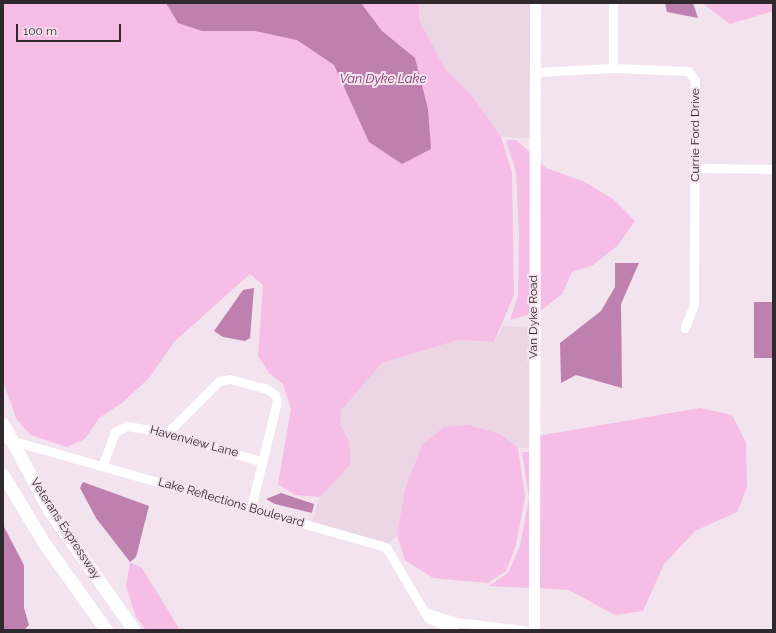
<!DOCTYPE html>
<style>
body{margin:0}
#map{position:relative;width:776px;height:633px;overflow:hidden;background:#f3e3ee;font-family:Raleway,sans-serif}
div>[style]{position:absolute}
.built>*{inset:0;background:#ecd5e5}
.green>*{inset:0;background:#f6bde6}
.water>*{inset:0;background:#be80ae;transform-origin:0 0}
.minor>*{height:9px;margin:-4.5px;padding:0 4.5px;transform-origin:4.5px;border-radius:4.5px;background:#fff}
.major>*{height:11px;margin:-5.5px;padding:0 5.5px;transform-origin:5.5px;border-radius:5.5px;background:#fff}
.highway>*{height:13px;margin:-6.5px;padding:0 6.5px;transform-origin:6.5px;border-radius:6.5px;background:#fff}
span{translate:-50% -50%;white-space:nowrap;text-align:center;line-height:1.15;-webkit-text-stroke:4px #f3e3ee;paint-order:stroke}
.street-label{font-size:12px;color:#2f292d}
.water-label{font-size:13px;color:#813671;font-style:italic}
.frame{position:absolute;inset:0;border:4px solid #2f292d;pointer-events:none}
.scale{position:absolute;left:16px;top:24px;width:105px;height:18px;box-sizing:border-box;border:2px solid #2f292d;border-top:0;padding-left:5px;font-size:12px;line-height:14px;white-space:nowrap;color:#2f292d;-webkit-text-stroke:3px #f3e3ee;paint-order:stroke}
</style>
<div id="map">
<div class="built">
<i style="clip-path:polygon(419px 3px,532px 3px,531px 138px,501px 137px,473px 97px,446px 70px,419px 20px)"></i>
<i style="clip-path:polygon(504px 326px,530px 328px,530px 448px,518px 448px,500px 434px,422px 445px,405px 489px,397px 535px,386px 547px,311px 525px,320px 497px,351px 464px,349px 441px,340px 424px,342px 409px,361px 384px,382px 363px,406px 356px,458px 340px,494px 342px)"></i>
</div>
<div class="green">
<i style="clip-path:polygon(3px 3px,419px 3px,419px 20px,446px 70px,473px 97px,501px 137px,512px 172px,514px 295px,494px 342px,458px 340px,382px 363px,342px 409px,340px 424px,349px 441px,351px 464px,320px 497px,295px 495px,278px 484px,291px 409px,283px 384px,269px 373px,258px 356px,263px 285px,250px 274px,174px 342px,150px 377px,122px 403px,99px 418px,85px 439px,67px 447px,31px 435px,17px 420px,3px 381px)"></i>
<i style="clip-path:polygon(702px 3px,773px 3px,773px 11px,730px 24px)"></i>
<i style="clip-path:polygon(506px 140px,516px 140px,531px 153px,531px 314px,510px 320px,518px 296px,519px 233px,516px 172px)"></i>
<i style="clip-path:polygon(539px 161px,546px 168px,585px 182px,613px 199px,635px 221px,617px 246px,593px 265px,572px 272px,562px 294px,539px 312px)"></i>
<i style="clip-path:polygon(700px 408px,732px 415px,746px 443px,747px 487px,737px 512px,695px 531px,664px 564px,643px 611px,615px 615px,569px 590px,537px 588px,538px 436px)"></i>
<i style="clip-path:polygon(468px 425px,500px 434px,518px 448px,525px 497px,516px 545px,506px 571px,488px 583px,433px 578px,405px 560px,397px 535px,405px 489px,422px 445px,444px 427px)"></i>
<i style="clip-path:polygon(522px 452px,529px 452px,529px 588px,489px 586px,508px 573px,520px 546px,529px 498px)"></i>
<i style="clip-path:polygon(130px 562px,142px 568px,180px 630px,146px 630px,136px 617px,126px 586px)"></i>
</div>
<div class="water">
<i style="clip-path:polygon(166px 3px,361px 3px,382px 31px,415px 58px,428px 109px,431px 149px,402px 164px,369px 142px,334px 65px,297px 40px,255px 31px,202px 31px,178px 23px)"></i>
<i style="clip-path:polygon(665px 3px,693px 3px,698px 18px,667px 12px)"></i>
<i style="clip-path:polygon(615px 263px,639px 263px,621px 304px,622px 388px,576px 375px,561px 383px,560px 343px,601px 311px,615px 287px)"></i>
<i style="clip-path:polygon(254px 288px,250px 338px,245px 341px,223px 337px,214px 331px,243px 290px)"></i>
<i style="left:754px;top:302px;width:19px;height:56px"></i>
<i style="clip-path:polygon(83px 482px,149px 506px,136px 557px,130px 562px,96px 518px,80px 488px)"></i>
<i style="clip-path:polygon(281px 493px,314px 504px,312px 513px,275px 504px,266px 499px)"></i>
<i style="clip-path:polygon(3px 525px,24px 565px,24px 608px,29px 625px,24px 630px,3px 630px)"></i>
</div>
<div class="minor">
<i style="left:613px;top:3px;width:65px;rotate:90deg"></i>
<i style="left:535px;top:72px;width:78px;rotate:-2.9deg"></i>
<i style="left:613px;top:68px;width:75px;rotate:2.3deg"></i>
<i style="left:688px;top:71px;width:11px;rotate:52deg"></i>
<i style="left:695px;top:80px;width:224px;rotate:90.3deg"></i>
<i style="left:694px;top:304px;width:26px;rotate:111deg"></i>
<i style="left:696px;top:168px;width:77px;rotate:0.7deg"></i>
<i style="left:167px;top:433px;width:74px;rotate:-45deg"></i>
<i style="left:219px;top:381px;width:11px;rotate:-10deg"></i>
<i style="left:230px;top:379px;width:38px;rotate:15deg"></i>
<i style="left:267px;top:389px;width:10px;rotate:37deg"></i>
<i style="left:275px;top:395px;width:6px;rotate:72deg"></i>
<i style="left:277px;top:401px;width:110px;rotate:103.7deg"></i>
<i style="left:3px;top:438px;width:398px;rotate:15.9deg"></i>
<i style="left:386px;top:547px;width:82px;rotate:59.4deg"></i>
<i style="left:428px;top:618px;width:29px;rotate:25deg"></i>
<i style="left:102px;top:466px;width:36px;rotate:-69deg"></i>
<i style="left:115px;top:432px;width:13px;rotate:-27deg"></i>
<i style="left:127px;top:426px;width:41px;rotate:9.9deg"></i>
<i style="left:167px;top:433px;width:100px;rotate:16.8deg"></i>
<i style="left:426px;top:612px;width:31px;rotate:19deg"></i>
<i style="left:455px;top:622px;width:69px;rotate:6.6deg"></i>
</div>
<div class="major">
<i style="left:534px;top:630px;width:627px;rotate:-89.91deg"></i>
</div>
<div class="highway">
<i style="left:3px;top:424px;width:98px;rotate:61.9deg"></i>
<i style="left:49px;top:510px;width:147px;rotate:54.7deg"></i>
<i style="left:3px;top:475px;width:79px;rotate:58.9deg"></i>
<i style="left:44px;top:543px;width:107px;rotate:54.5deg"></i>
</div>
<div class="street-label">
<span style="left:696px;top:135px;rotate:-90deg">Currie Ford Drive</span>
<span style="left:534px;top:317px;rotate:-90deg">Van Dyke Road</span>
<span style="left:194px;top:442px;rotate:15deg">Havenview Lane</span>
<span style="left:231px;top:503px;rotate:16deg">Lake Reflections Boulevard</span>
<span style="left:65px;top:529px;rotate:57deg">Veterans Expressway</span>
</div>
<div class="water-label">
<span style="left:383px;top:79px">Van Dyke Lake</span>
</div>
<div class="frame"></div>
<div class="scale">100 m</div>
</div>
